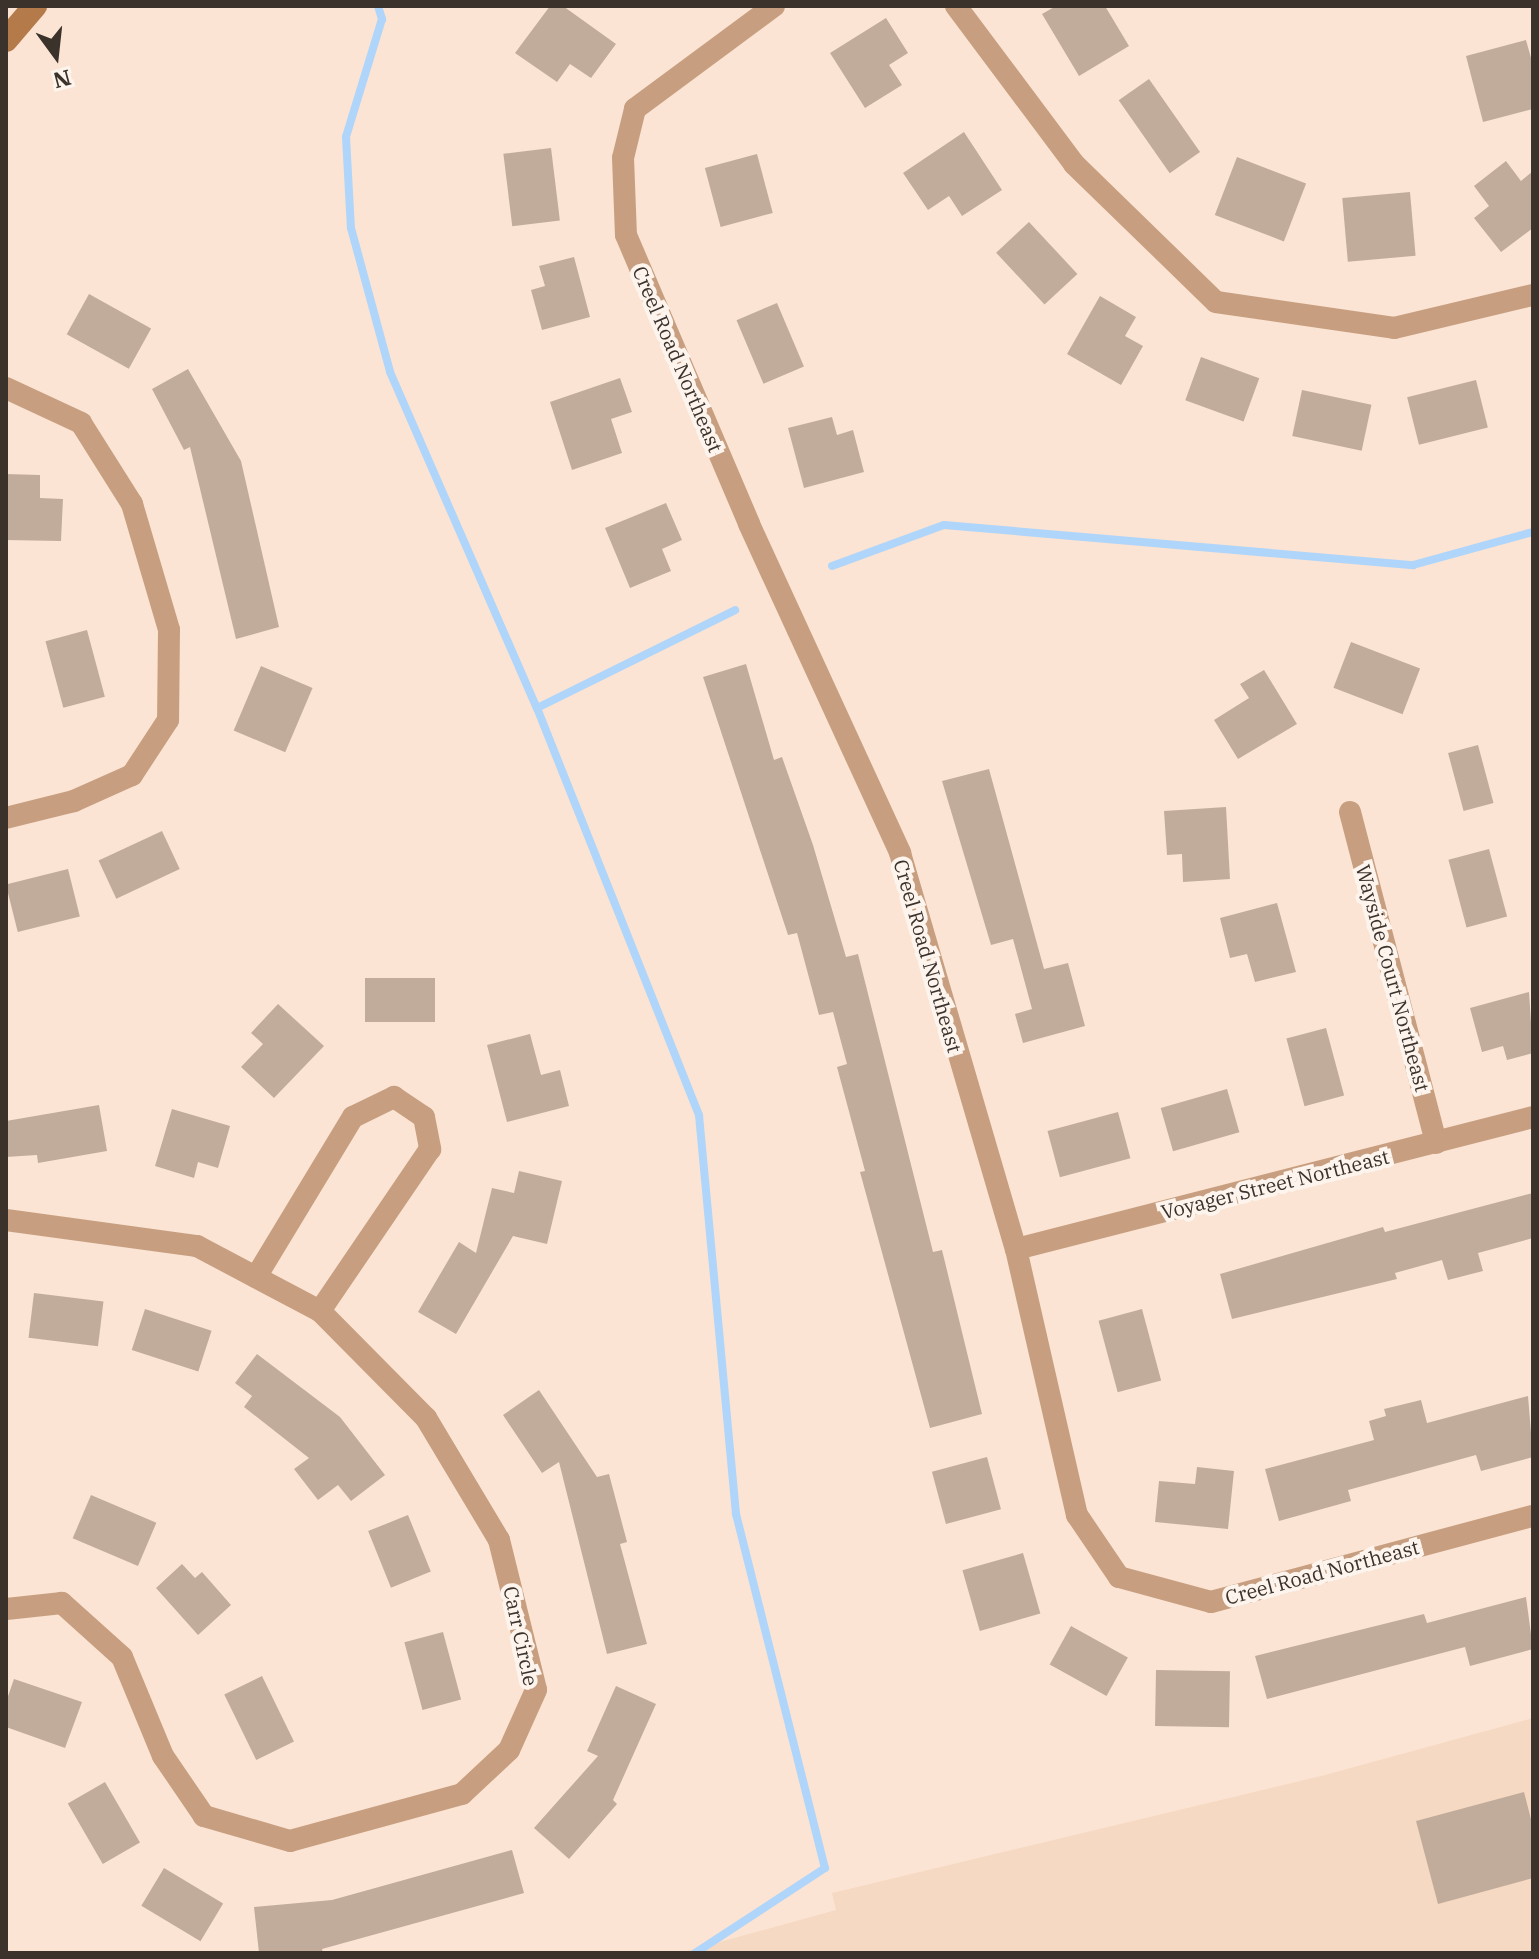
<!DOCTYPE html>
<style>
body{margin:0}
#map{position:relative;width:1539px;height:1959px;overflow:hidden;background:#fbe4d3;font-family:"IBM Plex Serif",serif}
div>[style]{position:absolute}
.built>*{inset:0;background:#f6d9c3}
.stream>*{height:8px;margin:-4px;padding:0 4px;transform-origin:4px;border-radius:4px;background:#afd5fa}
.building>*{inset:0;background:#c1ac9b;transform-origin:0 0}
.street>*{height:22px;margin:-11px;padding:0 11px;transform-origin:11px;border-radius:11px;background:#c79f80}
.secondary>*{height:24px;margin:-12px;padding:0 12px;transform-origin:12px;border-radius:12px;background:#b47a4a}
span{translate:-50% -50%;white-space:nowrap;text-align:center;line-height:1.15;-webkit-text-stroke:8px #fdf4ed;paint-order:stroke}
.street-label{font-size:20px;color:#3b322c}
.frame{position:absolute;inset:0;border:8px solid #3b322c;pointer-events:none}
.north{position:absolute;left:16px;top:16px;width:80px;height:80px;-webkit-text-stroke:6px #fdf4ed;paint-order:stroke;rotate:165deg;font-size:22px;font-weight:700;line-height:32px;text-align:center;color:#3b322c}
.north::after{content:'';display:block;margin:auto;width:28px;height:36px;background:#3b322c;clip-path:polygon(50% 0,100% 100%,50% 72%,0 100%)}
</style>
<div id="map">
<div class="built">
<i style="clip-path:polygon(1533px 1718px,1533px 1953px,680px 1953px,836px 1910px,832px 1893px,1325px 1775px)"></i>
</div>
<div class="stream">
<i style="left:378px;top:6px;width:14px;rotate:73deg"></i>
<i style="left:382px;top:19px;width:123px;rotate:107deg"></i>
<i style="left:346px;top:137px;width:91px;rotate:86.9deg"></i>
<i style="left:351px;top:228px;width:149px;rotate:74.8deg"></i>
<i style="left:390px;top:372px;width:367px;rotate:66.4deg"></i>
<i style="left:537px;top:708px;width:438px;rotate:68.3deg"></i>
<i style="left:699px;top:1115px;width:401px;rotate:84.7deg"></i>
<i style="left:736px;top:1514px;width:365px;rotate:75.9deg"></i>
<i style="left:825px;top:1868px;width:155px;rotate:146.8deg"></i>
<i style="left:832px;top:566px;width:119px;rotate:-20.1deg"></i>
<i style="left:944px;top:525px;width:471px;rotate:4.9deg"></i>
<i style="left:1413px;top:565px;width:124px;rotate:-15.4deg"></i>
<i style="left:537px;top:708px;width:221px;rotate:-26.3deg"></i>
</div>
<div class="building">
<i style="clip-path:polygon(550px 6px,563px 6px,616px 44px,591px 78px,570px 64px,557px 82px,515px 53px)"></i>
<i style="clip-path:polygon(1056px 6px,1105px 6px,1129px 46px,1079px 76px,1042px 14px)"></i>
<i style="clip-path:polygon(886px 18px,908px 53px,889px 65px,902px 85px,865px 108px,830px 53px)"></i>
<i style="clip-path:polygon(1526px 40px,1533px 65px,1533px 109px,1483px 122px,1466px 56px)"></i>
<i style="left:1149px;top:79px;width:89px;height:37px;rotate:55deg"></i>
<i style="clip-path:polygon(964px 132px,1002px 190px,962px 216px,949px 196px,928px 210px,903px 173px)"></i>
<i style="left:551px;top:148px;width:73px;height:48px;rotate:83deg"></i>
<i style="left:757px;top:154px;width:61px;height:54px;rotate:75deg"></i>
<i style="left:1237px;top:157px;width:74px;height:62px;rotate:21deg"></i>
<i style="clip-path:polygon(1506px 161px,1521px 181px,1533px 171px,1533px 228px,1501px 252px,1474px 218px,1489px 206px,1474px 186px)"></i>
<i style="left:1410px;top:192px;width:64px;height:68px;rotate:85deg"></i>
<i style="left:1029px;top:222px;width:71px;height:45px;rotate:47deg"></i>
<i style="clip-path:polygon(574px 257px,590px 317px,542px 330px,531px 290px,545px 286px,539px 266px)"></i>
<i style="left:89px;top:294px;width:71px;height:46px;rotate:29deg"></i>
<i style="clip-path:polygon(1100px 296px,1136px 317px,1125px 336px,1143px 346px,1121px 385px,1067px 354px)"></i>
<i style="left:777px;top:303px;width:69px;height:44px;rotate:67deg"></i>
<i style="left:1201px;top:357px;width:62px;height:46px;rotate:20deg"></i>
<i style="clip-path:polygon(188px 369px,241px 461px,279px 627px,236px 639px,190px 447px,184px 450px,152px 389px)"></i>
<i style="clip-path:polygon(620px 378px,632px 412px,611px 419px,622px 453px,572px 470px,550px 402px)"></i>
<i style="left:1476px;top:380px;width:49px;height:71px;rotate:76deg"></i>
<i style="left:1302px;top:390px;width:71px;height:47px;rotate:12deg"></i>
<i style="clip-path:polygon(832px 417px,837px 435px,853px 430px,864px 472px,804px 488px,788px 428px)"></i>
<i style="clip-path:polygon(6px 474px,40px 475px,40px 498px,63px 499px,61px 541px,6px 540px)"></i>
<i style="clip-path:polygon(666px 503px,682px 540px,662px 549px,671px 571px,630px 588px,605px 528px)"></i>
<i style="left:87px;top:630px;width:69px;height:43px;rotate:75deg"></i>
<i style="left:1351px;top:642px;width:74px;height:49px;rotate:21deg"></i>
<i style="clip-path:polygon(746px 664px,774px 760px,782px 757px,813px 845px,846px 957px,858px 954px,933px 1252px,942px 1250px,982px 1414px,930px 1428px,860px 1172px,865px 1171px,837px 1067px,847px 1064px,833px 1012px,819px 1015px,797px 933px,788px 935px,703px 677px)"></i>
<i style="left:261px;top:666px;width:56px;height:70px;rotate:23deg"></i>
<i style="clip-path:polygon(1264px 670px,1297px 724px,1238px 759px,1214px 720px,1249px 698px,1240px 684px)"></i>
<i style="left:1478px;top:745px;width:60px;height:31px;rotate:75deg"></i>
<i style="clip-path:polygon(989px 769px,1044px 969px,1068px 963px,1085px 1026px,1023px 1043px,1015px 1014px,1032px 1009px,1013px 939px,991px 945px,942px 781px)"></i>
<i style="clip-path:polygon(1226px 807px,1230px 879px,1183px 882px,1182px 854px,1167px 855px,1164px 811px)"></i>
<i style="left:162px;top:831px;width:42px;height:70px;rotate:65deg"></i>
<i style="left:1489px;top:849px;width:70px;height:42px;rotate:75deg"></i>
<i style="left:68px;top:869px;width:49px;height:64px;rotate:76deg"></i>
<i style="clip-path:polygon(1277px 903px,1296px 972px,1255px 982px,1247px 954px,1230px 958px,1220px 918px)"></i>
<i style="left:365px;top:978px;width:70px;height:44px"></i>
<i style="clip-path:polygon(1529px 992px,1533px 1053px,1507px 1060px,1503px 1046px,1482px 1052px,1470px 1008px)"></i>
<i style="clip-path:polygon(278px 1004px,324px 1046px,274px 1098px,241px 1067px,263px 1044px,251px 1033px)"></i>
<i style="left:1326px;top:1028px;width:70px;height:41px;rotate:75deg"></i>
<i style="clip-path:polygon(530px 1034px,541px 1075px,560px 1070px,569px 1106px,507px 1122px,487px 1045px)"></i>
<i style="left:1227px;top:1089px;width:45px;height:69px;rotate:74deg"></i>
<i style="clip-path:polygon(99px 1105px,107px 1151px,38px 1163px,37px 1155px,6px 1157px,6px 1121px)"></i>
<i style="clip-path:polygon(172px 1109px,230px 1126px,218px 1168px,198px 1162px,194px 1178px,155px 1166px)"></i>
<i style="left:1118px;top:1112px;width:48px;height:73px;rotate:75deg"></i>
<i style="clip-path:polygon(519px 1171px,562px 1181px,547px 1244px,513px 1236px,456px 1334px,418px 1312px,459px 1242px,476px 1253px,492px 1188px,514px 1193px)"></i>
<i style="clip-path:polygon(1533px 1193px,1533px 1238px,1478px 1253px,1483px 1271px,1448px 1280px,1442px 1260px,1395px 1273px,1397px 1279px,1232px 1319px,1220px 1274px,1383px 1227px,1385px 1232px)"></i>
<i style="left:34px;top:1293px;width:70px;height:45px;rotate:7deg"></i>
<i style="left:145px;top:1309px;width:70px;height:43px;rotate:18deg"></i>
<i style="left:1142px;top:1309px;width:74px;height:45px;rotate:75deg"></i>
<i style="clip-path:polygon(257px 1354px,340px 1417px,385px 1475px,351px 1501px,338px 1485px,318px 1500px,294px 1469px,309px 1458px,244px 1407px,252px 1396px,235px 1383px)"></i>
<i style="clip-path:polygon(539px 1390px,597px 1477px,609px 1474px,627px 1542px,620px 1544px,647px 1644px,607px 1654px,559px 1462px,542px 1473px,503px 1415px)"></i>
<i style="clip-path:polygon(1528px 1396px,1533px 1457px,1481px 1471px,1476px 1455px,1348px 1490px,1351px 1501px,1279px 1521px,1265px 1469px,1374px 1440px,1369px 1421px,1386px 1416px,1384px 1409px,1421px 1400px,1427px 1423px)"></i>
<i style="left:987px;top:1457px;width:54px;height:57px;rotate:75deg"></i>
<i style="clip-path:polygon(1197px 1467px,1234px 1471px,1228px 1529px,1155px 1522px,1159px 1481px,1195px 1484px)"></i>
<i style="left:91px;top:1495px;width:71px;height:47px;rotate:23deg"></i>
<i style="left:408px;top:1515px;width:61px;height:43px;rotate:68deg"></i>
<i style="left:1023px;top:1553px;width:63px;height:63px;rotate:74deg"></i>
<i style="clip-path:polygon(182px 1564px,195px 1578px,202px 1572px,231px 1605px,198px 1635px,156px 1588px)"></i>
<i style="clip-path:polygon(1526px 1597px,1533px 1649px,1470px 1666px,1465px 1647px,1267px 1699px,1255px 1656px,1424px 1614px,1427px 1623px)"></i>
<i style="left:1071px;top:1626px;width:65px;height:44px;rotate:29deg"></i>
<i style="left:443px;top:1632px;width:70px;height:40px;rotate:75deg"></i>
<i style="left:1156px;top:1670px;width:74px;height:56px;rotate:1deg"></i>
<i style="left:262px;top:1676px;width:73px;height:42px;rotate:64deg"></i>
<i style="clip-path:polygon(14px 1679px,82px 1702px,65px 1748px,6px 1727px,6px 1702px)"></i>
<i style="clip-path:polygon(616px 1686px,656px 1704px,613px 1800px,617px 1804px,569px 1859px,534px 1828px,598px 1756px,587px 1751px)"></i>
<i style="left:105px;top:1782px;width:70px;height:43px;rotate:60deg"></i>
<i style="clip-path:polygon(1524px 1792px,1533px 1827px,1533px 1878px,1438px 1904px,1416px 1821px)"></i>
<i style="clip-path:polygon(512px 1850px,524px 1893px,322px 1949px,323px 1953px,259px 1953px,254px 1907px,332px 1900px)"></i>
<i style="left:164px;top:1868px;width:69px;height:44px;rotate:31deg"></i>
</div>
<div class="street">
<i style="left:774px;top:6px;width:173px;rotate:143.5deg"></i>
<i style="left:635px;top:109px;width:50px;rotate:103.8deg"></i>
<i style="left:623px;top:158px;width:77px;rotate:87.8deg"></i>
<i style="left:626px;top:235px;width:314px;rotate:66.9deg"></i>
<i style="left:749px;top:524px;width:362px;rotate:65.3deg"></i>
<i style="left:900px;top:853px;width:413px;rotate:73.7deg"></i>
<i style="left:1016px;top:1249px;width:273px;rotate:77.1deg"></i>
<i style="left:1077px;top:1515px;width:75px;rotate:55.9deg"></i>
<i style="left:1119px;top:1577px;width:95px;rotate:15.2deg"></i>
<i style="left:1211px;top:1602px;width:333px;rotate:-15deg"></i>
<i style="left:956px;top:6px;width:197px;rotate:53.2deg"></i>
<i style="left:1074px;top:164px;width:198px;rotate:44.2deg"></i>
<i style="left:1216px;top:302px;width:180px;rotate:8.3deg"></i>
<i style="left:1394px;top:328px;width:143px;rotate:-13.4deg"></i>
<i style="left:6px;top:388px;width:83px;rotate:25deg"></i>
<i style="left:81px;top:423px;width:96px;rotate:57.8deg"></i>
<i style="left:132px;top:504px;width:131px;rotate:73.6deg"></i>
<i style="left:169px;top:630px;width:90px;rotate:90.6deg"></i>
<i style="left:168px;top:720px;width:66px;rotate:123.2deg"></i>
<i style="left:132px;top:775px;width:64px;rotate:155.9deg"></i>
<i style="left:74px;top:801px;width:70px;rotate:166deg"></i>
<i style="left:1350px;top:812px;width:342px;rotate:75.4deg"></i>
<i style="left:6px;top:1220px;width:193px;rotate:7.8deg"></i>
<i style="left:197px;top:1246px;width:139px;rotate:27.9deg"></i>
<i style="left:320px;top:1311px;width:151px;rotate:45.3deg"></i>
<i style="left:426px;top:1418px;width:142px;rotate:59.1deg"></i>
<i style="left:499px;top:1540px;width:154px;rotate:76.1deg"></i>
<i style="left:536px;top:1690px;width:66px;rotate:114.2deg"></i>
<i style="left:509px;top:1750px;width:64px;rotate:136.9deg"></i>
<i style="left:462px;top:1794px;width:178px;rotate:164.7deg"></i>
<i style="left:290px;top:1841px;width:90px;rotate:-163.8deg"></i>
<i style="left:204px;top:1816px;width:73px;rotate:-124.3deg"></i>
<i style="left:163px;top:1756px;width:107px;rotate:-112.5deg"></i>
<i style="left:122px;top:1657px;width:81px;rotate:-138deg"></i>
<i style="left:62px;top:1603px;width:56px;rotate:173.9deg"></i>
<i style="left:1016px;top:1249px;width:534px;rotate:-14.32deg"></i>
<i style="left:256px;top:1277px;width:187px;rotate:-58.8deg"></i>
<i style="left:353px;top:1117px;width:46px;rotate:-26deg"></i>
<i style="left:394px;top:1097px;width:36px;rotate:34deg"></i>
<i style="left:424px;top:1117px;width:33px;rotate:79deg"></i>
<i style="left:430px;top:1149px;width:196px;rotate:124.2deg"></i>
</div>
<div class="secondary">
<i style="left:6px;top:40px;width:45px;rotate:-49.5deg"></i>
</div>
<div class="street-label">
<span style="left:678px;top:359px;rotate:67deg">Creel Road Northeast</span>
<span style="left:928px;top:956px;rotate:74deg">Creel Road Northeast</span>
<span style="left:1393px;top:978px;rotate:75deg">Wayside Court Northeast</span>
<span style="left:1275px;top:1184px;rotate:-14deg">Voyager Street Northeast</span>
<span style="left:1322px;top:1572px;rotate:-15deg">Creel Road Northeast</span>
<span style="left:521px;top:1636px;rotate:78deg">Carr Circle</span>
</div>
<div class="frame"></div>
<div class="north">N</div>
</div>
